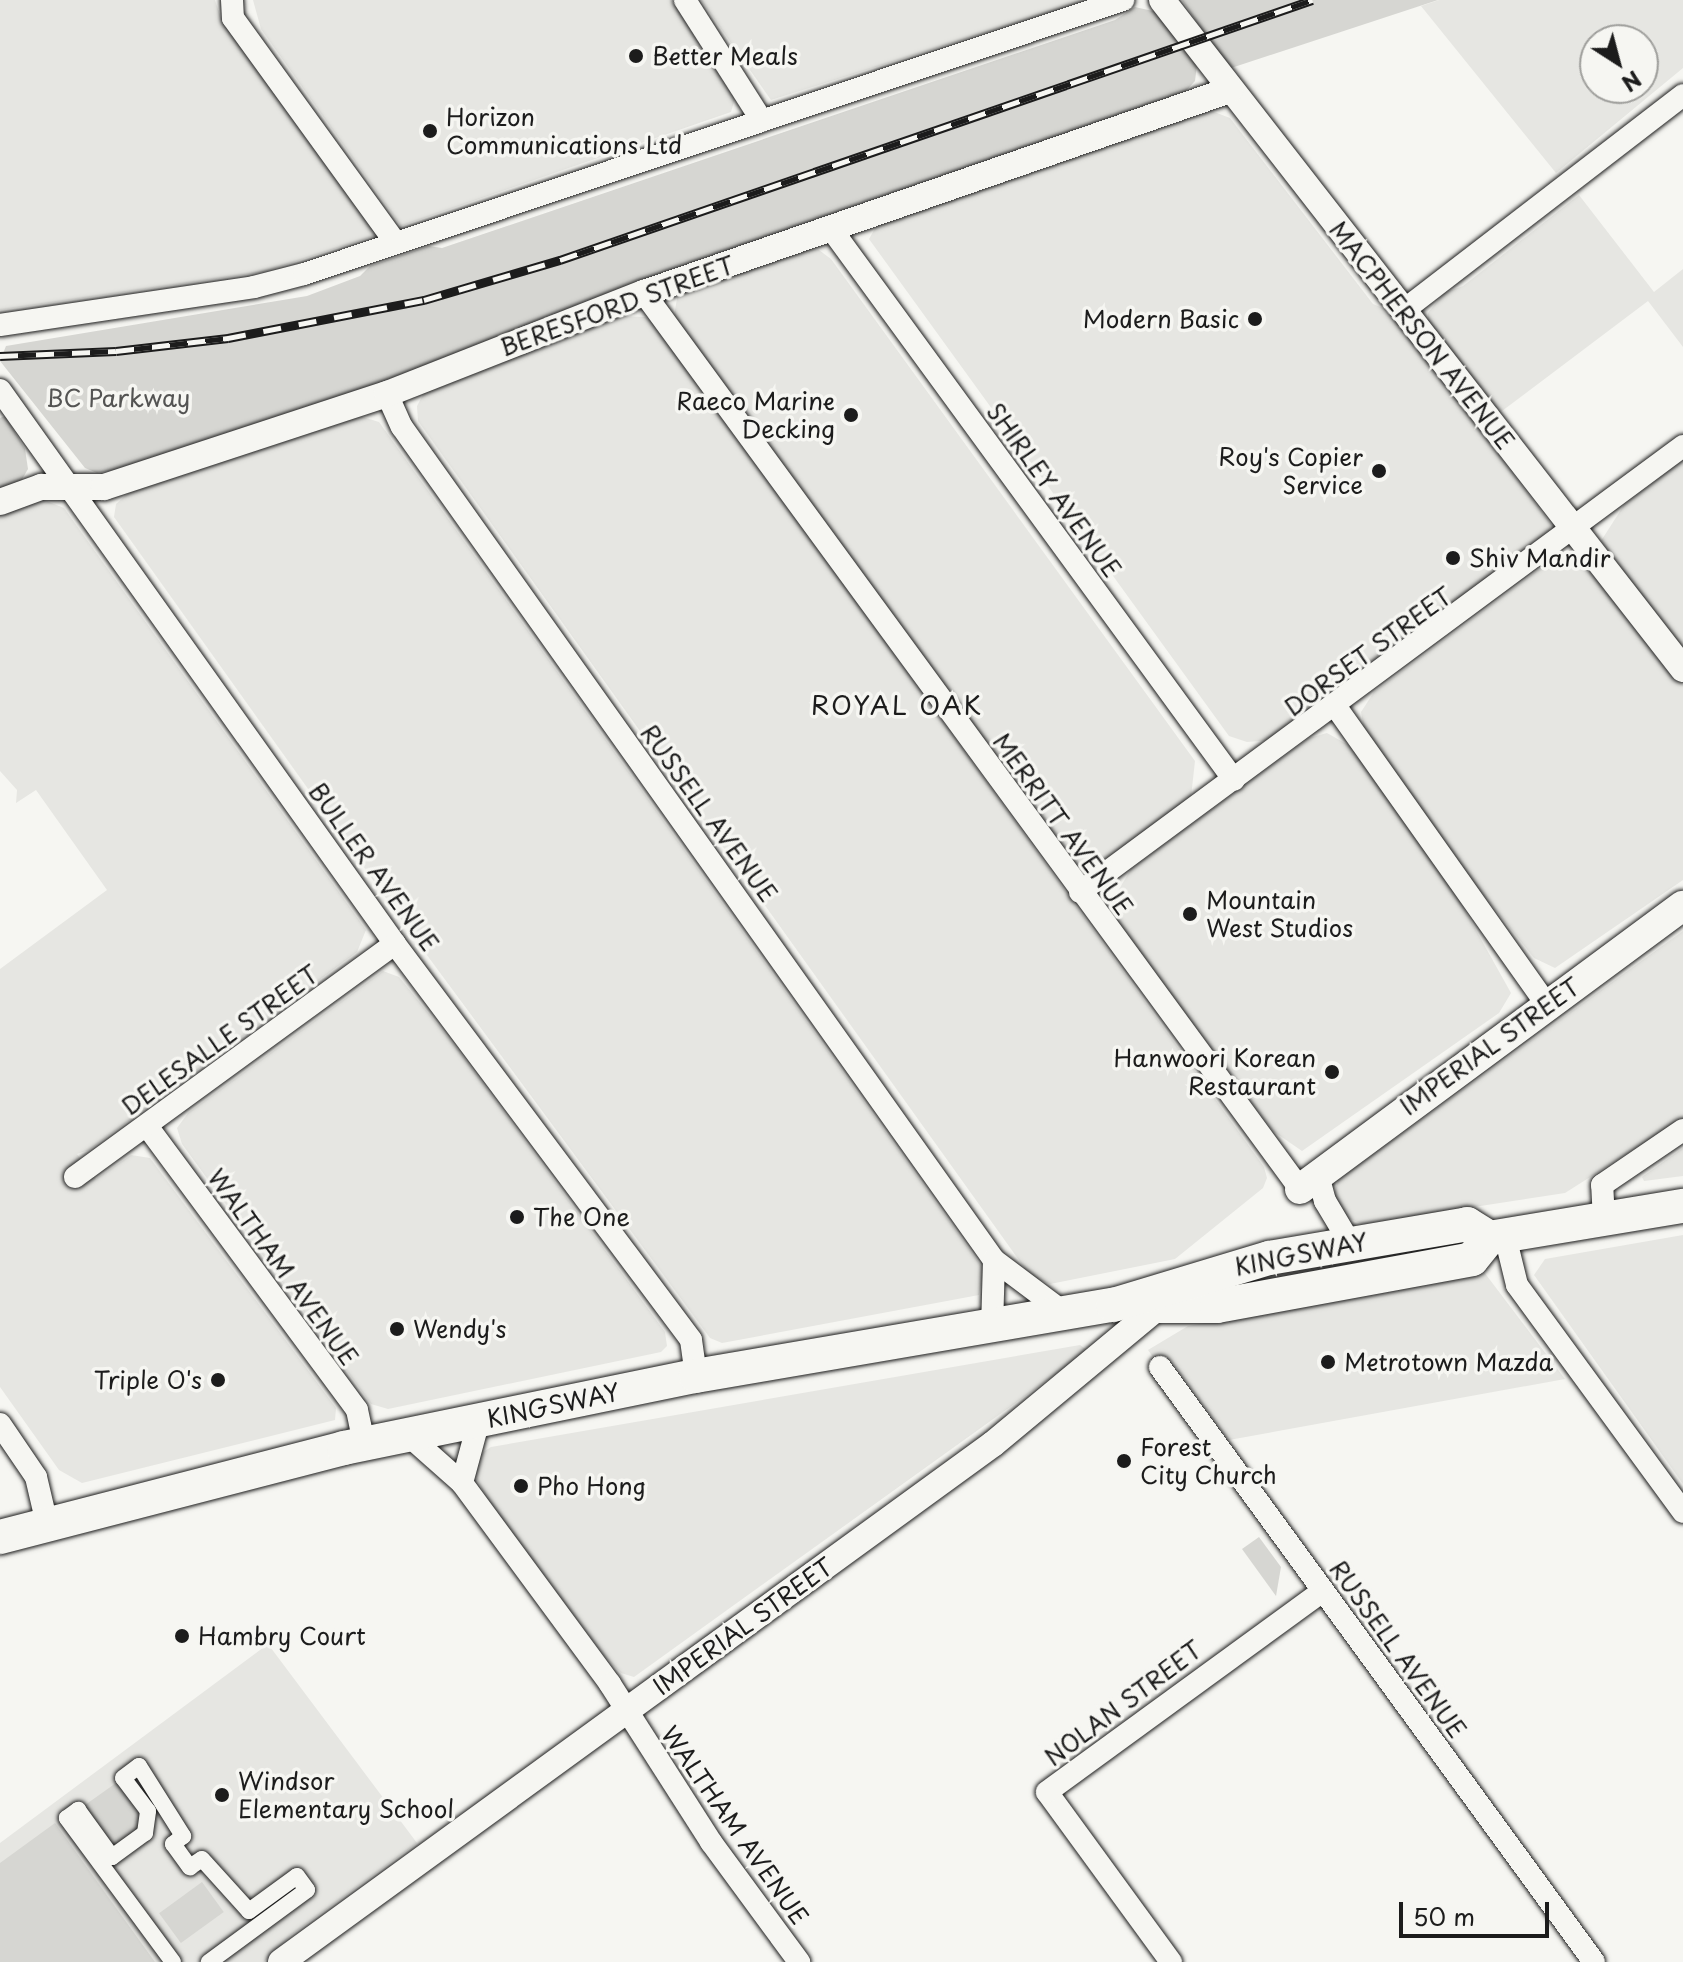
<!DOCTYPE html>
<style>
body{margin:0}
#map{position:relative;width:1683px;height:1962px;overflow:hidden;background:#f6f6f2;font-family:"Playpen Sans",sans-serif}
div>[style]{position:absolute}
.built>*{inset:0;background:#e6e6e2}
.green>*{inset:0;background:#d6d6d2;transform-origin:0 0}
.roads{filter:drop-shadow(0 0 2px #1c1c1c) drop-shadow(0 0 2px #1c1c1c)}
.pedestrian>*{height:16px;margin:-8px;padding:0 8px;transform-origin:8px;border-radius:8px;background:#f6f6f2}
.minor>*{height:22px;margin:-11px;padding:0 11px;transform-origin:11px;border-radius:11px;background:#f6f6f2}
.tertiary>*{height:26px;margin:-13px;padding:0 13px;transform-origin:13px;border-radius:13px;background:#f6f6f2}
.secondary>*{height:30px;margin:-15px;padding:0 15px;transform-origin:15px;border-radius:15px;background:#f6f6f2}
.primary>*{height:34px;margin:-17px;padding:0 17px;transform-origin:17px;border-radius:17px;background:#f6f6f2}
.rail>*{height:9px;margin-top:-4.5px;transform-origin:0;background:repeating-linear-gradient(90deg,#f6f6f2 0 18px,#1c1c1c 0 36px);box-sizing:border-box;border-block:2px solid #1c1c1c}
.dots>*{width:22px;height:22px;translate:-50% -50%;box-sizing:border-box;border:4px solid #f6f6f2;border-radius:50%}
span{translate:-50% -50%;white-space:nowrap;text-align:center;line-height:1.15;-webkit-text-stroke:7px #f6f6f2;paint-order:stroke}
.poi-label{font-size:24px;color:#1c1c1c}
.left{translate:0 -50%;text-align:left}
.right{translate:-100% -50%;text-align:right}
.street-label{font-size:24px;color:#1c1c1c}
.park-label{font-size:24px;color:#545453}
.neighbourhood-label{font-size:26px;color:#1c1c1c;letter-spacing:2px}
.north{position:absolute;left:1579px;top:24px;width:80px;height:80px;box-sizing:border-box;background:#f6f6f2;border:2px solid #9f9f9c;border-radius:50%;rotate:144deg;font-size:22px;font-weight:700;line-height:32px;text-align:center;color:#1c1c1c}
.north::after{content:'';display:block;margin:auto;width:28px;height:36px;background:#1c1c1c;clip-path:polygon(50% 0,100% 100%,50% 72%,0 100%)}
.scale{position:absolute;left:1399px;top:1902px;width:150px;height:36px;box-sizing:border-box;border:4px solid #1c1c1c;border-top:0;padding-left:10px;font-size:24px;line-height:28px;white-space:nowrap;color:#1c1c1c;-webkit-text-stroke:6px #f6f6f2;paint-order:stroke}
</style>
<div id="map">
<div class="built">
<i style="clip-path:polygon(0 0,215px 0,221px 18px,377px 235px,263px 272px,0 310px)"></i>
<i style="clip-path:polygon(253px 0,671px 0,736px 95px,731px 112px,401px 226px,261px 29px)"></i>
<i style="clip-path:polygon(701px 0,1089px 0,771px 100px)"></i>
<i style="clip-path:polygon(evenodd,1439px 0,1683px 0,1683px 68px,1556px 173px,1421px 6px,1439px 0,1595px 40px,1643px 40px,1643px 88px,1595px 88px,1595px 40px)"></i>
<i style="clip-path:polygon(1209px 110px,1230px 118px,1373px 304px,1390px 311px,1551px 524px,1548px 535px,1272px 740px,1247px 742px,1229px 736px,869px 239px,877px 225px)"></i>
<i style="clip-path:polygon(1579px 195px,1654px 292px,1683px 269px,1683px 347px,1648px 301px,1498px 414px,1428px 324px,1428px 313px,1444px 293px,1463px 286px)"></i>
<i style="clip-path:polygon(803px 249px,819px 250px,831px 259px,1195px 761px,1191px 797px,1094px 868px,1075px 865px,674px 316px,678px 293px)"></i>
<i style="clip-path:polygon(619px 316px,645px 317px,658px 326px,1264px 1167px,1267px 1178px,1263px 1188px,1175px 1259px,1050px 1284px,1031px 1277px,418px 421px,417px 406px,424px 393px)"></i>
<i style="clip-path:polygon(356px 415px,379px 422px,984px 1270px,979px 1295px,722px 1343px,710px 1338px,418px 943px,114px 517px,116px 504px,133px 489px)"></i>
<i style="clip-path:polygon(1683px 460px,1683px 651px,1601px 541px,1624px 505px)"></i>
<i style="clip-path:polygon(44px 500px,64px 508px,366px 930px,357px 952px,89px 1150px,77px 1154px,96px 1179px,131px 1155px,150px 1158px,336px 1408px,335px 1420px,82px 1483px,59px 1470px,0 1387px,0 969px,107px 890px,36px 790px,16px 803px,17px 790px,0 771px,0 509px)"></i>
<i style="clip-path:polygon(1571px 561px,1597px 574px,1683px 685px,1683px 880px,1555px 968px,1534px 958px,1458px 863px,1364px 729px,1361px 712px,1374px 692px,1538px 570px)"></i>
<i style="clip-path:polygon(1327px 733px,1350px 746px,1453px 889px,1511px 993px,1499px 1013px,1302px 1151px,1273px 1131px,1119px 926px,1112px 901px,1131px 869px,1309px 738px)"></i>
<i style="clip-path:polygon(1683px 931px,1683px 1118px,1565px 1193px,1363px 1224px,1348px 1218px,1334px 1196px,1338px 1180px)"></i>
<i style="clip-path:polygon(383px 971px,399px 977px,459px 1051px,665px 1332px,667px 1346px,661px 1352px,388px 1409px,371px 1404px,182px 1144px,177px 1128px,188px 1113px)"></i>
<i style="clip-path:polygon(1683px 1148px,1683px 1176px,1644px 1181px,1642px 1177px)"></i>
<i style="clip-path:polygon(1683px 1235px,1683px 1484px,1534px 1275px,1545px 1259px)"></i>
<i style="clip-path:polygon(1484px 1272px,1565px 1379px,1229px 1440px,1171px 1360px,1160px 1367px,1148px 1350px,1188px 1326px)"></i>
<i style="clip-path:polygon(1080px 1345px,1087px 1350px,1060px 1371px,634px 1677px,621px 1673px,605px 1657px,488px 1500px,473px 1472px,480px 1454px,491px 1447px)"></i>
<i style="clip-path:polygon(268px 1644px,417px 1843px,291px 1935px,264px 1962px,0 1962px,0 1843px)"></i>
</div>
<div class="green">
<i style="clip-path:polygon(1182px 0,1438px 0,1228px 69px)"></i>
<i style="clip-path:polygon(1135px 7px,1157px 12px,1197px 65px,1195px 81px,1182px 95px,397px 379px,121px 469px,97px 473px,85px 468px,0 361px,6px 346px,307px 296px,360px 276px,370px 266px,429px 246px,442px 248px,1115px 20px)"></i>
<i style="clip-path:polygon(5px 416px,25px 449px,28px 469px,21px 481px,0 490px,0 418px)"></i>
<i style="clip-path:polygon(1259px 1537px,1281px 1567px,1276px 1596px,1242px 1549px)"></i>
<i style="clip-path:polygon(123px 1778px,148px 1811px,145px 1833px,112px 1857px,78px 1810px)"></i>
<i style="clip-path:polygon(55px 1823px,155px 1962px,0 1962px,0 1863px)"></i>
<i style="left:202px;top:1882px;width:37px;height:53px;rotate:54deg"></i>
</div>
<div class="roads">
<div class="pedestrian">
<i style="left:173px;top:1962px;width:179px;rotate:-126.4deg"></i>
<i style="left:67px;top:1818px;width:14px;rotate:-36deg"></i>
<i style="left:78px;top:1810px;width:58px;rotate:54.1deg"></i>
<i style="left:112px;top:1857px;width:41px;rotate:-36deg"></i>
<i style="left:145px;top:1833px;width:22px;rotate:-82deg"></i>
<i style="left:148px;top:1811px;width:41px;rotate:-127.1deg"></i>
<i style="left:123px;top:1778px;width:20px;rotate:-37deg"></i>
<i style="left:139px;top:1766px;width:83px;rotate:57.8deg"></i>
<i style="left:183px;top:1836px;width:13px;rotate:141deg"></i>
<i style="left:173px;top:1844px;width:29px;rotate:54deg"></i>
<i style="left:190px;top:1867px;width:14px;rotate:-34deg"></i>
<i style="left:202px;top:1859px;width:70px;rotate:47.9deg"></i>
<i style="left:249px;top:1911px;width:59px;rotate:-36.1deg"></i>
<i style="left:297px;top:1876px;width:17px;rotate:54deg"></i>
<i style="left:307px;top:1890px;width:122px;rotate:143.7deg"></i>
</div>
<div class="minor">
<i style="left:232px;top:0;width:18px;rotate:87deg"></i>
<i style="left:233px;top:18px;width:278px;rotate:54.1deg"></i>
<i style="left:685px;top:0;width:143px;rotate:57.5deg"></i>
<i style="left:832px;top:230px;width:681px;rotate:53.84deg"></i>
<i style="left:644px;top:293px;width:1110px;rotate:53.79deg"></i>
<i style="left:1404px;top:310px;width:352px;rotate:-37.6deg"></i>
<i style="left:0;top:325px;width:257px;rotate:-8.5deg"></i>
<i style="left:254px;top:287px;width:52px;rotate:-14.6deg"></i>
<i style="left:304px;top:274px;width:864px;rotate:-18.5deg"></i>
<i style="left:0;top:390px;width:680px;rotate:54.51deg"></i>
<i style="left:395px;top:944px;width:494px;rotate:53.2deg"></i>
<i style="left:691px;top:1340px;width:36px;rotate:82deg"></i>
<i style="left:387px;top:394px;width:36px;rotate:66deg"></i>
<i style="left:402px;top:427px;width:1022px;rotate:54.6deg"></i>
<i style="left:994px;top:1260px;width:90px;rotate:36.9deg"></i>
<i style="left:1336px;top:707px;width:364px;rotate:54.7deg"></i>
<i style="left:1080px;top:892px;width:750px;rotate:-36.49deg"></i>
<i style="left:147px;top:1126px;width:353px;rotate:53.5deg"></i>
<i style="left:357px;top:1410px;width:35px;rotate:78deg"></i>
<i style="left:1318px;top:1175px;width:27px;rotate:75deg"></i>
<i style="left:1325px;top:1201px;width:49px;rotate:59.2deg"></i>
<i style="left:75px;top:1177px;width:396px;rotate:-36.1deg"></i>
<i style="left:1604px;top:1220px;width:35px;rotate:-93deg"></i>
<i style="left:1602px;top:1185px;width:98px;rotate:-34.2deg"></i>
<i style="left:1505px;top:1236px;width:50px;rotate:76.2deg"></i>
<i style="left:1517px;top:1285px;width:281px;rotate:53.8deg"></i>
<i style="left:992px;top:1328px;width:68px;rotate:-88.3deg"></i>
<i style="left:1160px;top:1367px;width:736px;rotate:53.89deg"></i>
<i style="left:0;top:1424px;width:64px;rotate:55.8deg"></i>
<i style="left:36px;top:1477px;width:48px;rotate:76.8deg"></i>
<i style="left:408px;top:1435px;width:72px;rotate:41.6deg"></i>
<i style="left:462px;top:1483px;width:250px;rotate:53.6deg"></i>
<i style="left:610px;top:1684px;width:188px;rotate:57.4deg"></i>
<i style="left:711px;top:1842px;width:149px;rotate:53.7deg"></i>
<i style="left:462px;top:1483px;width:65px;rotate:-74.9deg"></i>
<i style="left:1171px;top:1962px;width:210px;rotate:-126.1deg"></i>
<i style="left:1047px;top:1792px;width:341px;rotate:-36.1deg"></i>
</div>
<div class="tertiary">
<i style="left:1162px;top:0;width:848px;rotate:52.09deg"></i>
<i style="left:0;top:502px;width:44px;rotate:-20.1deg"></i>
<i style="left:41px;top:487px;width:63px"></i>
<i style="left:104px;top:487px;width:298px;rotate:-18.2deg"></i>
<i style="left:387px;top:394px;width:276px;rotate:-21.5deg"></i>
<i style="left:644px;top:293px;width:620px;rotate:-19.11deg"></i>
<i style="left:281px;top:1962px;width:880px;rotate:-36.04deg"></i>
<i style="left:993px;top:1444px;width:214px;rotate:-39.7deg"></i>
</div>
<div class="secondary">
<i style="left:1300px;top:1189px;width:476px;rotate:-36.5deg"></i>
</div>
<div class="primary">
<i style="left:1134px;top:1306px;width:83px"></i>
<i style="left:1217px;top:1306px;width:259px;rotate:-10.4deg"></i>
<i style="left:1472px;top:1259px;width:27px;rotate:-51deg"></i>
<i style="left:0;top:1537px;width:355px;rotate:-14.5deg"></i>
<i style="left:344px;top:1448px;width:359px;rotate:-11.6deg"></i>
<i style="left:696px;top:1376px;width:423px;rotate:-9.7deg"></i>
<i style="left:1113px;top:1305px;width:163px;rotate:-16.8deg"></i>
<i style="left:1269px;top:1258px;width:201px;rotate:-9.7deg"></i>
<i style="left:1467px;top:1224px;width:26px;rotate:32deg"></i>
<i style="left:1489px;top:1238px;width:197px;rotate:-9.4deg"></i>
</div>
</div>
<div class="rail">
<i style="left:0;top:356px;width:116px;rotate:-2.5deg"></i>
<i style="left:116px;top:351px;width:113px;rotate:-6.6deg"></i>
<i style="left:228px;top:338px;width:200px;rotate:-11deg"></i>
<i style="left:424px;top:300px;width:142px;rotate:-16.4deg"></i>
<i style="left:560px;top:260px;width:796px;rotate:-19.07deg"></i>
</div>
<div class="dots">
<i style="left:636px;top:56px;background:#1c1c1c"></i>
<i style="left:430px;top:131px;background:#1c1c1c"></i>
<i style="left:1255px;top:319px;background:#1c1c1c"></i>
<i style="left:851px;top:415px;background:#1c1c1c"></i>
<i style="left:1379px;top:471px;background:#1c1c1c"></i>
<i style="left:1453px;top:558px;background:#1c1c1c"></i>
<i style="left:1190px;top:914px;background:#1c1c1c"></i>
<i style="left:1332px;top:1072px;background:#1c1c1c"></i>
<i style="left:517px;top:1217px;background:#1c1c1c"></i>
<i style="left:397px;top:1329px;background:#1c1c1c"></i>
<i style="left:1328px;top:1362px;background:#1c1c1c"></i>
<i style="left:218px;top:1380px;background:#1c1c1c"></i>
<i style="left:1124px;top:1461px;background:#1c1c1c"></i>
<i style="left:521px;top:1486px;background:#1c1c1c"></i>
<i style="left:182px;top:1636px;background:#1c1c1c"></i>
<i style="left:222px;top:1795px;background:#1c1c1c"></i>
</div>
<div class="poi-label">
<span class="left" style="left:652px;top:56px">Better Meals</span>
<span class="left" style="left:446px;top:131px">Horizon<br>Communications Ltd</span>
<span class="right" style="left:1239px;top:319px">Modern Basic</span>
<span class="right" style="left:835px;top:415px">Raeco Marine<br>Decking</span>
<span class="right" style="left:1363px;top:471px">Roy's Copier<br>Service</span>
<span class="left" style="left:1469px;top:558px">Shiv Mandir</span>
<span class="left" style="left:1206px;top:914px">Mountain<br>West Studios</span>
<span class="right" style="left:1316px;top:1072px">Hanwoori Korean<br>Restaurant</span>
<span class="left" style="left:533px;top:1217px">The One</span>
<span class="left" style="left:413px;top:1329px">Wendy's</span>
<span class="left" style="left:1344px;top:1362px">Metrotown Mazda</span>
<span class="right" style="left:202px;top:1380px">Triple O's</span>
<span class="left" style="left:1140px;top:1461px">Forest<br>City Church</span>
<span class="left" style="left:537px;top:1486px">Pho Hong</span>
<span class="left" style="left:198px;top:1636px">Hambry Court</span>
<span class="left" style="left:238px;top:1795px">Windsor<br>Elementary School</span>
</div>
<div class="street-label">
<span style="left:617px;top:306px;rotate:-20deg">BERESFORD STREET</span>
<span style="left:1422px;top:335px;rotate:52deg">MACPHERSON AVENUE</span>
<span style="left:1054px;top:490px;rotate:54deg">SHIRLEY AVENUE</span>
<span style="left:1368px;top:651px;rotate:-36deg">DORSET STREET</span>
<span style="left:709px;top:813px;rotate:54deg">RUSSELL AVENUE</span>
<span style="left:1063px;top:824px;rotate:54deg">MERRITT AVENUE</span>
<span style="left:374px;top:867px;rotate:54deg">BULLER AVENUE</span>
<span style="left:220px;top:1040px;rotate:-36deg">DELESALLE STREET</span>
<span style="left:1490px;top:1046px;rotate:-36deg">IMPERIAL STREET</span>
<span style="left:1301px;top:1254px;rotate:-11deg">KINGSWAY</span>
<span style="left:283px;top:1267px;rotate:54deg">WALTHAM AVENUE</span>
<span style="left:553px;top:1405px;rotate:-12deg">KINGSWAY</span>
<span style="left:743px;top:1626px;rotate:-36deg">IMPERIAL STREET</span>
<span style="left:1398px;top:1649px;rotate:54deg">RUSSELL AVENUE</span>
<span style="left:1123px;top:1703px;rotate:-37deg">NOLAN STREET</span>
<span style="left:735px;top:1825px;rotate:55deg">WALTHAM AVENUE</span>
</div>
<div class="park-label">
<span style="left:118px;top:398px">BC Parkway</span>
</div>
<div class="neighbourhood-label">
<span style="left:897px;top:705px">ROYAL OAK</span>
</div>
<div class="north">N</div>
<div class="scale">50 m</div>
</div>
